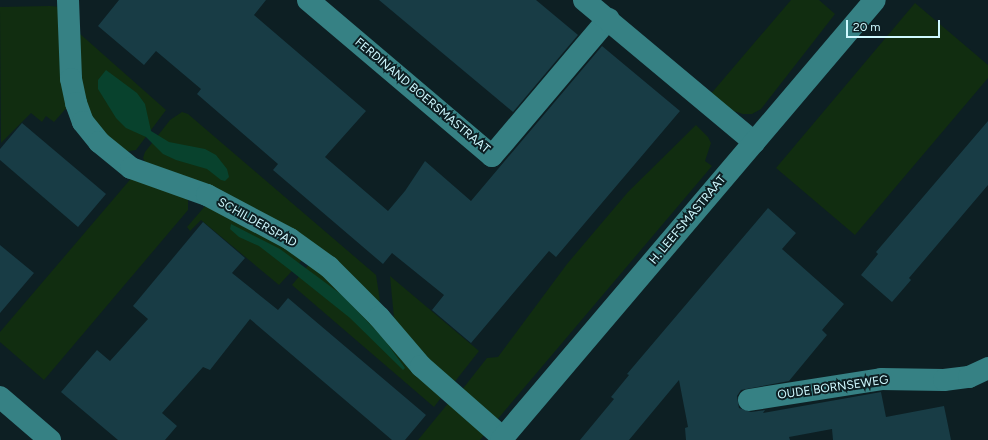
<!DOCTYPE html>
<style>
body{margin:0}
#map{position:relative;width:988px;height:440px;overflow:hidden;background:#0d1f23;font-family:Figtree,sans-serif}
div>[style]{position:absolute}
.green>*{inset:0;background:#112d10}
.water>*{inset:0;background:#08422d}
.building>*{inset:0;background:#183c45}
.minor>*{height:22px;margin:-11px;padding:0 11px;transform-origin:11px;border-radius:11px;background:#368184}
span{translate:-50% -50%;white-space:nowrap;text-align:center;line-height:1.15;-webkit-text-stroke:4px #0d1f23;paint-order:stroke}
.street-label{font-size:12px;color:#cff9ff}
.scale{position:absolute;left:846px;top:20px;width:94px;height:18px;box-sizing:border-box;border:2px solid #cff9ff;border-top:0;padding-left:5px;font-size:12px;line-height:14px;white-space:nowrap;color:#cff9ff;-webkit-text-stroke:3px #0d1f23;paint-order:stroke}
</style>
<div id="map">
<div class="green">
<i style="clip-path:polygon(791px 0,819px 0,835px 14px,761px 109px,752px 114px,743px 114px,730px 110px,709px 96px)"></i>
<i style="clip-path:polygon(915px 3px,988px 65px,988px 78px,855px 235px,776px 168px)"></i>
<i style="clip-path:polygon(50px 6px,61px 7px,69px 105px,54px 122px,46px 116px,42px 122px,31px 113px,1px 143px,0 7px)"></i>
<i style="clip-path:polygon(79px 33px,166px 110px,136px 150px,125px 152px,98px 127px,83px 100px)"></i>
<i style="clip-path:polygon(182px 112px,188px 114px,376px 275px,380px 301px,376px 303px,146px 164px,143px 158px,145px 152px,170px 120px)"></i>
<i style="clip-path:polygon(696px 125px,708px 137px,711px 143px,705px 161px,712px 166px,496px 421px,461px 391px,487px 358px,498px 357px,567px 264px,628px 192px)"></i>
<i style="clip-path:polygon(134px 175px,188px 198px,188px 210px,44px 380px,0 342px,0 332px)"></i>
<i style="clip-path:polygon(206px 205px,249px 222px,302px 260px,279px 285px,201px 220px,190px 231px,187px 227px)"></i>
<i style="clip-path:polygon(310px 263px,443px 395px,434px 407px,292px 285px)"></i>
<i style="clip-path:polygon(390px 276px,479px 351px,453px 384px,415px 346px,394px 318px)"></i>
<i style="clip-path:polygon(450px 401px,485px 434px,480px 440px,418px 440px)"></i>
</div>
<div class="water">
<i style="clip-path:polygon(106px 70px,137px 93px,145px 104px,151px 131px,169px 142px,205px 149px,216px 155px,227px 169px,229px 177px,225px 181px,221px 180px,207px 169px,176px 160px,163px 154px,146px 137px,126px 128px,116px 118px,98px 89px,98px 80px)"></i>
<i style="clip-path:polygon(231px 224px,280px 249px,342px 295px,383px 338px,405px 368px,403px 370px,350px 318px,290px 270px,259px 246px,239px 237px,230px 229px)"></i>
</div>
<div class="building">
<i style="clip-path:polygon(119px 0,266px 0,254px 15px,366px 111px,325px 157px,388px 211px,405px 191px,425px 161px,471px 201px,602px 46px,680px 111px,556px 257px,549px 251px,471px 343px,432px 310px,444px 295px,392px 253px,383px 264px,273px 170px,278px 164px,197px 94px,201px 89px,156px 51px,144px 65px,98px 26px)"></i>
<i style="clip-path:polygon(379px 0,536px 0,578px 35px,513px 112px)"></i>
<i style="clip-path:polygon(988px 121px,988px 185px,909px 278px,911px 280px,892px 302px,861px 275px,878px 254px,876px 252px)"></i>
<i style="clip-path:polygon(22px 123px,106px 194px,78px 227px,0 160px,0 149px)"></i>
<i style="clip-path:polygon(768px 208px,796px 233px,782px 249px,844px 304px,822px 330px,827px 335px,789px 381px,741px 390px,737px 396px,739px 408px,751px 412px,765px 410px,763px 413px,881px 392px,886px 417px,944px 406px,951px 440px,833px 440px,832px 429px,789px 437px,790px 440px,686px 440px,685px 428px,688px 427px,679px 380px,629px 440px,580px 440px,614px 399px,611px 397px,629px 375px,627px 374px)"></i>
<i style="clip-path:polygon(203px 222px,245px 258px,232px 273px,278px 310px,288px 298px,426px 415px,405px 440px,392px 440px,250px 319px,210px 370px,203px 367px,162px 413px,177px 426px,165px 440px,118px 440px,61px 392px,97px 350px,110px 361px,148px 319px,133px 306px)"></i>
<i style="clip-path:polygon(0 245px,34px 273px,0 313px)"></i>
</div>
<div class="minor">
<i style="left:68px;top:0;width:79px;rotate:87.8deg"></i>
<i style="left:71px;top:79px;width:25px;rotate:78deg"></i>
<i style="left:76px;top:103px;width:20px;rotate:70deg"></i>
<i style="left:83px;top:122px;width:26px;rotate:51deg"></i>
<i style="left:99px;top:142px;width:41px;rotate:39.1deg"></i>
<i style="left:131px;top:168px;width:81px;rotate:19.6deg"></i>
<i style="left:207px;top:195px;width:94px;rotate:27.9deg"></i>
<i style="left:290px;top:239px;width:48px;rotate:35.7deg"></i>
<i style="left:329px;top:267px;width:71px;rotate:45deg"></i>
<i style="left:379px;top:317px;width:65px;rotate:49.4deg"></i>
<i style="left:421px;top:366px;width:109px;rotate:41.3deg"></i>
<i style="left:308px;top:0;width:241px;rotate:40.3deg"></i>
<i style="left:492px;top:156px;width:180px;rotate:-49.7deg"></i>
<i style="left:584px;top:0;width:222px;rotate:39.9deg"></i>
<i style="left:0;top:397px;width:66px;rotate:40.7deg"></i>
<i style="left:749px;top:400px;width:134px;rotate:-9deg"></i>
<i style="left:881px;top:379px;width:63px;rotate:0.9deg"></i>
<i style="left:944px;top:380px;width:25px;rotate:-7deg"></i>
<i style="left:969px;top:377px;width:21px;rotate:-25deg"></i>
<i style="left:501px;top:440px;width:577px;rotate:-49.64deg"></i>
</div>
<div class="street-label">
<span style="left:422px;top:96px;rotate:40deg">FERDINAND BOERSMASTRAAT</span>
<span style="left:688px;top:220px;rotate:-50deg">H. LEEFSMASTRAAT</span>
<span style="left:257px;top:223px;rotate:29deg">SCHILDERSPAD</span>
<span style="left:833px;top:388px;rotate:-8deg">OUDE BORNSEWEG</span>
</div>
<div class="scale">20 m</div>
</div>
